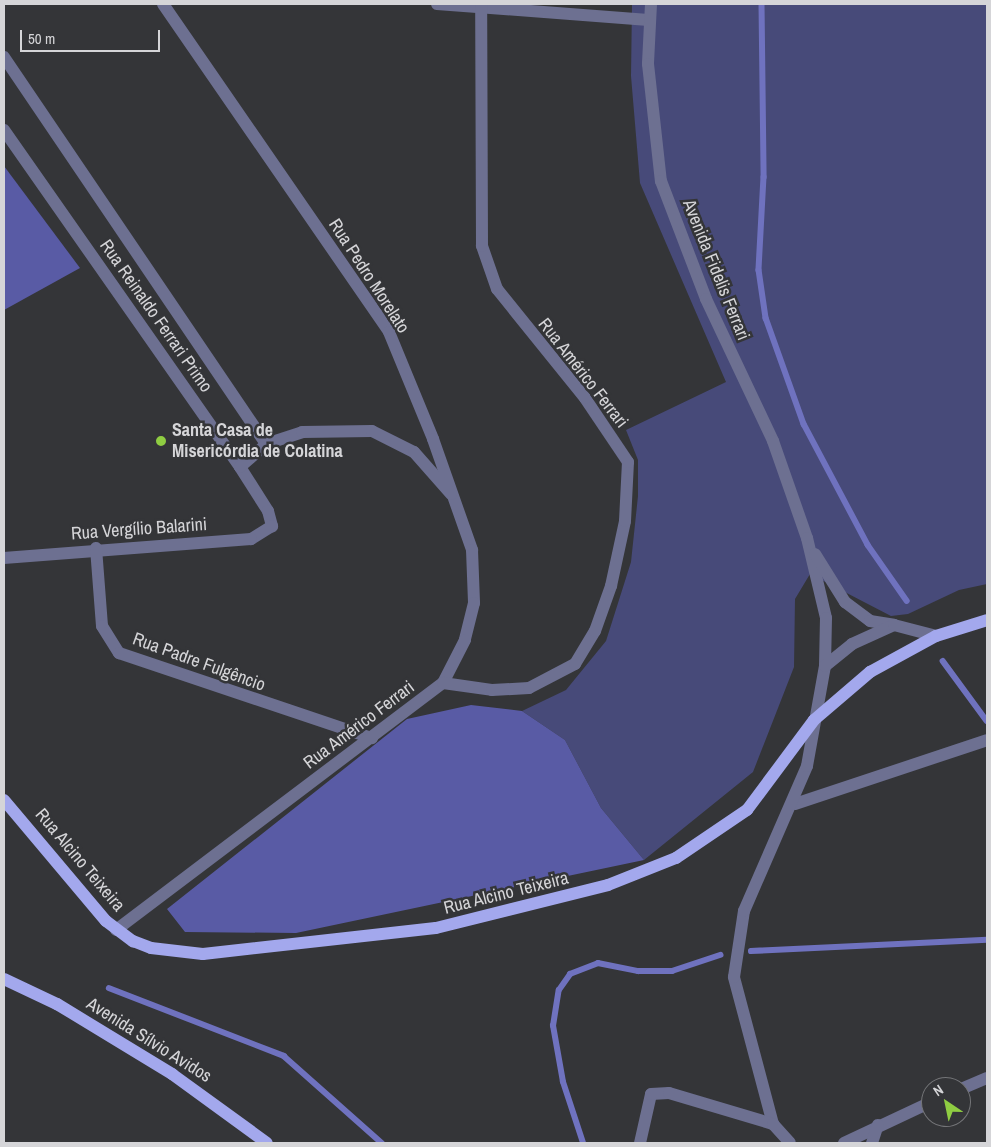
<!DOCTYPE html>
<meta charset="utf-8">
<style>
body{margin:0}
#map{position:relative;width:991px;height:1147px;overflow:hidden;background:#343538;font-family:"Archivo Narrow",sans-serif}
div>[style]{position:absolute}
.green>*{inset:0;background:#474a79}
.forest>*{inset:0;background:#595ba5}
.stream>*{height:5.5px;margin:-2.75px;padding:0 2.75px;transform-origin:2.75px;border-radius:2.75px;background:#6f72bf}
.minor>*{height:12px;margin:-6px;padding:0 6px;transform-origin:6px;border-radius:6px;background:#6d7091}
.major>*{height:12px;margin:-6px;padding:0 6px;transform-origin:6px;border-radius:6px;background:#a3a8ed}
.dots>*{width:14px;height:14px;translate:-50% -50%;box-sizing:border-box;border:2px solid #343538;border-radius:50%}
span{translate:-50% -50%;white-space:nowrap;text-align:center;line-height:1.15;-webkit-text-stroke:5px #343538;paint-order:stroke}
.street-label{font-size:18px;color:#d5d5d8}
.poi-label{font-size:18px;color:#d5d5d8;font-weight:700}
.left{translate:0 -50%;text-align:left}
.frame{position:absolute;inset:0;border:5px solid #d5d5d8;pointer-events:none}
.north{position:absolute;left:921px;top:1077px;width:50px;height:50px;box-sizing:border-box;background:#343538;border:1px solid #747578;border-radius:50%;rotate:326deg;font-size:14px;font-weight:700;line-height:20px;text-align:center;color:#d5d5d8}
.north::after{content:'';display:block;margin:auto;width:18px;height:22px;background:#8fcd42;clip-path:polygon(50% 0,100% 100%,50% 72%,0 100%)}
.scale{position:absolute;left:20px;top:30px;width:140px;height:22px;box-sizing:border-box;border:2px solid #d5d5d8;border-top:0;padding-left:6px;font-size:15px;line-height:18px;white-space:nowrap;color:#d5d5d8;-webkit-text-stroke:4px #343538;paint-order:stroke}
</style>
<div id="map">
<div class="green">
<i style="clip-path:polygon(632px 4px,987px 4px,987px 584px,959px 590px,908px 614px,891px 616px,810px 574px,795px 599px,794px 667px,753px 772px,644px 860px,601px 808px,565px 740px,522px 711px,566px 690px,606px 641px,631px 562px,638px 496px,638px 460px,626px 430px,726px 382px,640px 183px,631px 76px)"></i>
</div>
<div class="forest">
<i style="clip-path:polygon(4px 166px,80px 268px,4px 310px)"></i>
<i style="clip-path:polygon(471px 705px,522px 711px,565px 740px,601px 808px,644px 860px,296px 933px,185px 932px,167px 909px,407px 719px)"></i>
</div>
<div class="stream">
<i style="left:762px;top:4px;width:173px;rotate:89.3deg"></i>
<i style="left:764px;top:177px;width:93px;rotate:93.1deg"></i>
<i style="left:759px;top:270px;width:49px;rotate:81.7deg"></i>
<i style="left:766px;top:318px;width:113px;rotate:70.3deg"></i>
<i style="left:804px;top:424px;width:137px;rotate:62.1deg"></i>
<i style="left:868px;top:545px;width:68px;rotate:55.1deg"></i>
<i style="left:943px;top:661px;width:74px;rotate:53.7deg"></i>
<i style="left:751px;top:951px;width:236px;rotate:-2.7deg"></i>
<i style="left:109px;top:988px;width:188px;rotate:21.2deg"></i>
<i style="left:284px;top:1056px;width:131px;rotate:41.6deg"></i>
<i style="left:583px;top:1143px;width:64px;rotate:-108.2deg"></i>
<i style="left:563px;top:1082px;width:57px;rotate:-100.1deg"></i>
<i style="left:553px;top:1026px;width:36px;rotate:-81deg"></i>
<i style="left:559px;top:990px;width:19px;rotate:-55deg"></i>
<i style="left:570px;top:974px;width:30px;rotate:-21deg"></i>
<i style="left:598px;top:963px;width:41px;rotate:11.3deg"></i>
<i style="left:638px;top:971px;width:34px"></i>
<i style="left:672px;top:971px;width:51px;rotate:-18.4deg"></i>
</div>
<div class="minor">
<i style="left:163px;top:4px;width:398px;rotate:55.4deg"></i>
<i style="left:389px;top:332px;width:116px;rotate:67.6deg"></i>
<i style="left:433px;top:439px;width:118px;rotate:70.6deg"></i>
<i style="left:472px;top:550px;width:53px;rotate:87.8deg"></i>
<i style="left:474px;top:603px;width:38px;rotate:104deg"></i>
<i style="left:465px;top:640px;width:48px;rotate:117.1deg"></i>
<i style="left:437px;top:4px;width:212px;rotate:4.3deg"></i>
<i style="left:651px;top:4px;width:60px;rotate:92.9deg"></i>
<i style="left:648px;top:64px;width:118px;rotate:83.7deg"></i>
<i style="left:661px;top:181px;width:126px;rotate:69.1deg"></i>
<i style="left:706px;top:299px;width:157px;rotate:64.7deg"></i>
<i style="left:773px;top:441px;width:103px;rotate:70.7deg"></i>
<i style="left:807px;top:538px;width:82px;rotate:76.6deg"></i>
<i style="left:826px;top:618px;width:48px;rotate:91.2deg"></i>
<i style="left:4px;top:57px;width:467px;rotate:55.9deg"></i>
<i style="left:4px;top:130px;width:411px;rotate:55deg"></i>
<i style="left:240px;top:467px;width:52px;rotate:57.5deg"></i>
<i style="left:268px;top:511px;width:16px;rotate:75deg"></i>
<i style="left:272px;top:526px;width:25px;rotate:148deg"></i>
<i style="left:251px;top:539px;width:248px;rotate:175.6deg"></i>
<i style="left:240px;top:467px;width:35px;rotate:-41deg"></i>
<i style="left:266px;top:444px;width:38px;rotate:-18deg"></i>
<i style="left:302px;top:432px;width:70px;rotate:-0.8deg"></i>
<i style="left:372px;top:431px;width:47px;rotate:26.6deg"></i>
<i style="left:414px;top:452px;width:56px;rotate:48.6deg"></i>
<i style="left:96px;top:548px;width:78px;rotate:85.6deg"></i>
<i style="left:102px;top:626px;width:32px;rotate:58deg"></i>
<i style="left:119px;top:653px;width:267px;rotate:18.6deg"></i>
<i style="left:815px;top:554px;width:57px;rotate:58deg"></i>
<i style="left:845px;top:602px;width:31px;rotate:37deg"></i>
<i style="left:870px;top:621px;width:24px;rotate:9deg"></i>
<i style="left:795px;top:804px;width:202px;rotate:-18.4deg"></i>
<i style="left:116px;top:930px;width:410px;rotate:-37.1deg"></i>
<i style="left:443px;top:683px;width:49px;rotate:8.1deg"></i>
<i style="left:492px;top:690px;width:37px;rotate:-3deg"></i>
<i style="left:529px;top:688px;width:52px;rotate:-27.6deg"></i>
<i style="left:575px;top:664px;width:39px;rotate:-59deg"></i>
<i style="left:595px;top:631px;width:48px;rotate:-70.4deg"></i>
<i style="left:611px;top:586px;width:66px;rotate:-77.8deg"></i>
<i style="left:625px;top:521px;width:59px;rotate:-87.1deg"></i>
<i style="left:628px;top:462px;width:77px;rotate:-123.9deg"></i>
<i style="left:585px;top:398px;width:140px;rotate:-128.9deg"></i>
<i style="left:497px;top:289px;width:46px;rotate:-109.2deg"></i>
<i style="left:482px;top:246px;width:242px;rotate:-90.2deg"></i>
<i style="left:961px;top:1089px;width:28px;rotate:-23deg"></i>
<i style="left:773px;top:1124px;width:152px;rotate:-104.9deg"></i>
<i style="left:734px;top:977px;width:67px;rotate:-81.4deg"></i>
<i style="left:744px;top:911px;width:158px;rotate:-66.5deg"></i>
<i style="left:807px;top:766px;width:102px;rotate:-79.8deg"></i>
<i style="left:825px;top:666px;width:35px;rotate:-39deg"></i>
<i style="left:852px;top:644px;width:46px;rotate:-24.3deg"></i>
<i style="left:894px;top:625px;width:43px;rotate:14.7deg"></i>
<i style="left:640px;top:1143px;width:50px;rotate:-77.3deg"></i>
<i style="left:651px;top:1094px;width:18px;rotate:-3deg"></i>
<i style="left:669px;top:1093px;width:109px;rotate:16.6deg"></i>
<i style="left:773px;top:1124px;width:25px;rotate:48deg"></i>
<i style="left:844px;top:1143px;width:96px;rotate:-25.2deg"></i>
<i style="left:872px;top:1143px;width:19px;rotate:-72deg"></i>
</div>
<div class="major">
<i style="left:4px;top:800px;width:158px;rotate:49.9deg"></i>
<i style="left:106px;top:921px;width:34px;rotate:37deg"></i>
<i style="left:133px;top:941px;width:19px;rotate:21deg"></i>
<i style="left:151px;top:948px;width:52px;rotate:6.6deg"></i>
<i style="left:203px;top:954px;width:234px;rotate:-6.4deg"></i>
<i style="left:436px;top:928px;width:177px;rotate:-14deg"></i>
<i style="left:608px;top:885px;width:73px;rotate:-21.7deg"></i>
<i style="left:676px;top:858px;width:86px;rotate:-34.1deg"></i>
<i style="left:747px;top:810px;width:112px;rotate:-53.3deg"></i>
<i style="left:814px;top:720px;width:74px;rotate:-40.6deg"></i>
<i style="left:870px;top:672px;width:75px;rotate:-28.6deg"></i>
<i style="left:936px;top:636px;width:53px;rotate:-17.4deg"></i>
<i style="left:4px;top:979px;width:59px;rotate:25.3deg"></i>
<i style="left:57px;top:1004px;width:135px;rotate:31.3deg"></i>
<i style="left:172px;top:1074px;width:117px;rotate:36deg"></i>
</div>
<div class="dots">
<i style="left:161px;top:441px;background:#8fcd42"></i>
</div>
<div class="street-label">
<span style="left:716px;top:270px;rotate:68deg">Avenida Fidelis Ferrari</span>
<span style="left:369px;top:276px;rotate:57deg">Rua Pedro Morelato</span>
<span style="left:156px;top:316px;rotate:55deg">Rua Reinaldo Ferrari Primo</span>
<span style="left:583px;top:373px;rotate:52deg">Rua Américo Ferrari</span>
<span style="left:139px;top:529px;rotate:-4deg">Rua Vergílio Balarini</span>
<span style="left:199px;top:662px;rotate:20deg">Rua Padre Fulgêncio</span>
<span style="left:359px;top:725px;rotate:-37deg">Rua Américo Ferrari</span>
<span style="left:80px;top:860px;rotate:50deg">Rua Alcino Teixeira</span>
<span style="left:506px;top:893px;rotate:-14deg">Rua Alcino Teixeira</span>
<span style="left:149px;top:1040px;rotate:32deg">Avenida Sílvio Avidos</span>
</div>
<div class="poi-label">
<span class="left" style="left:172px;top:441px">Santa Casa de<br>Misericórdia de Colatina</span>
</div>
<div class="frame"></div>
<div class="north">N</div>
<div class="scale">50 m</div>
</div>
